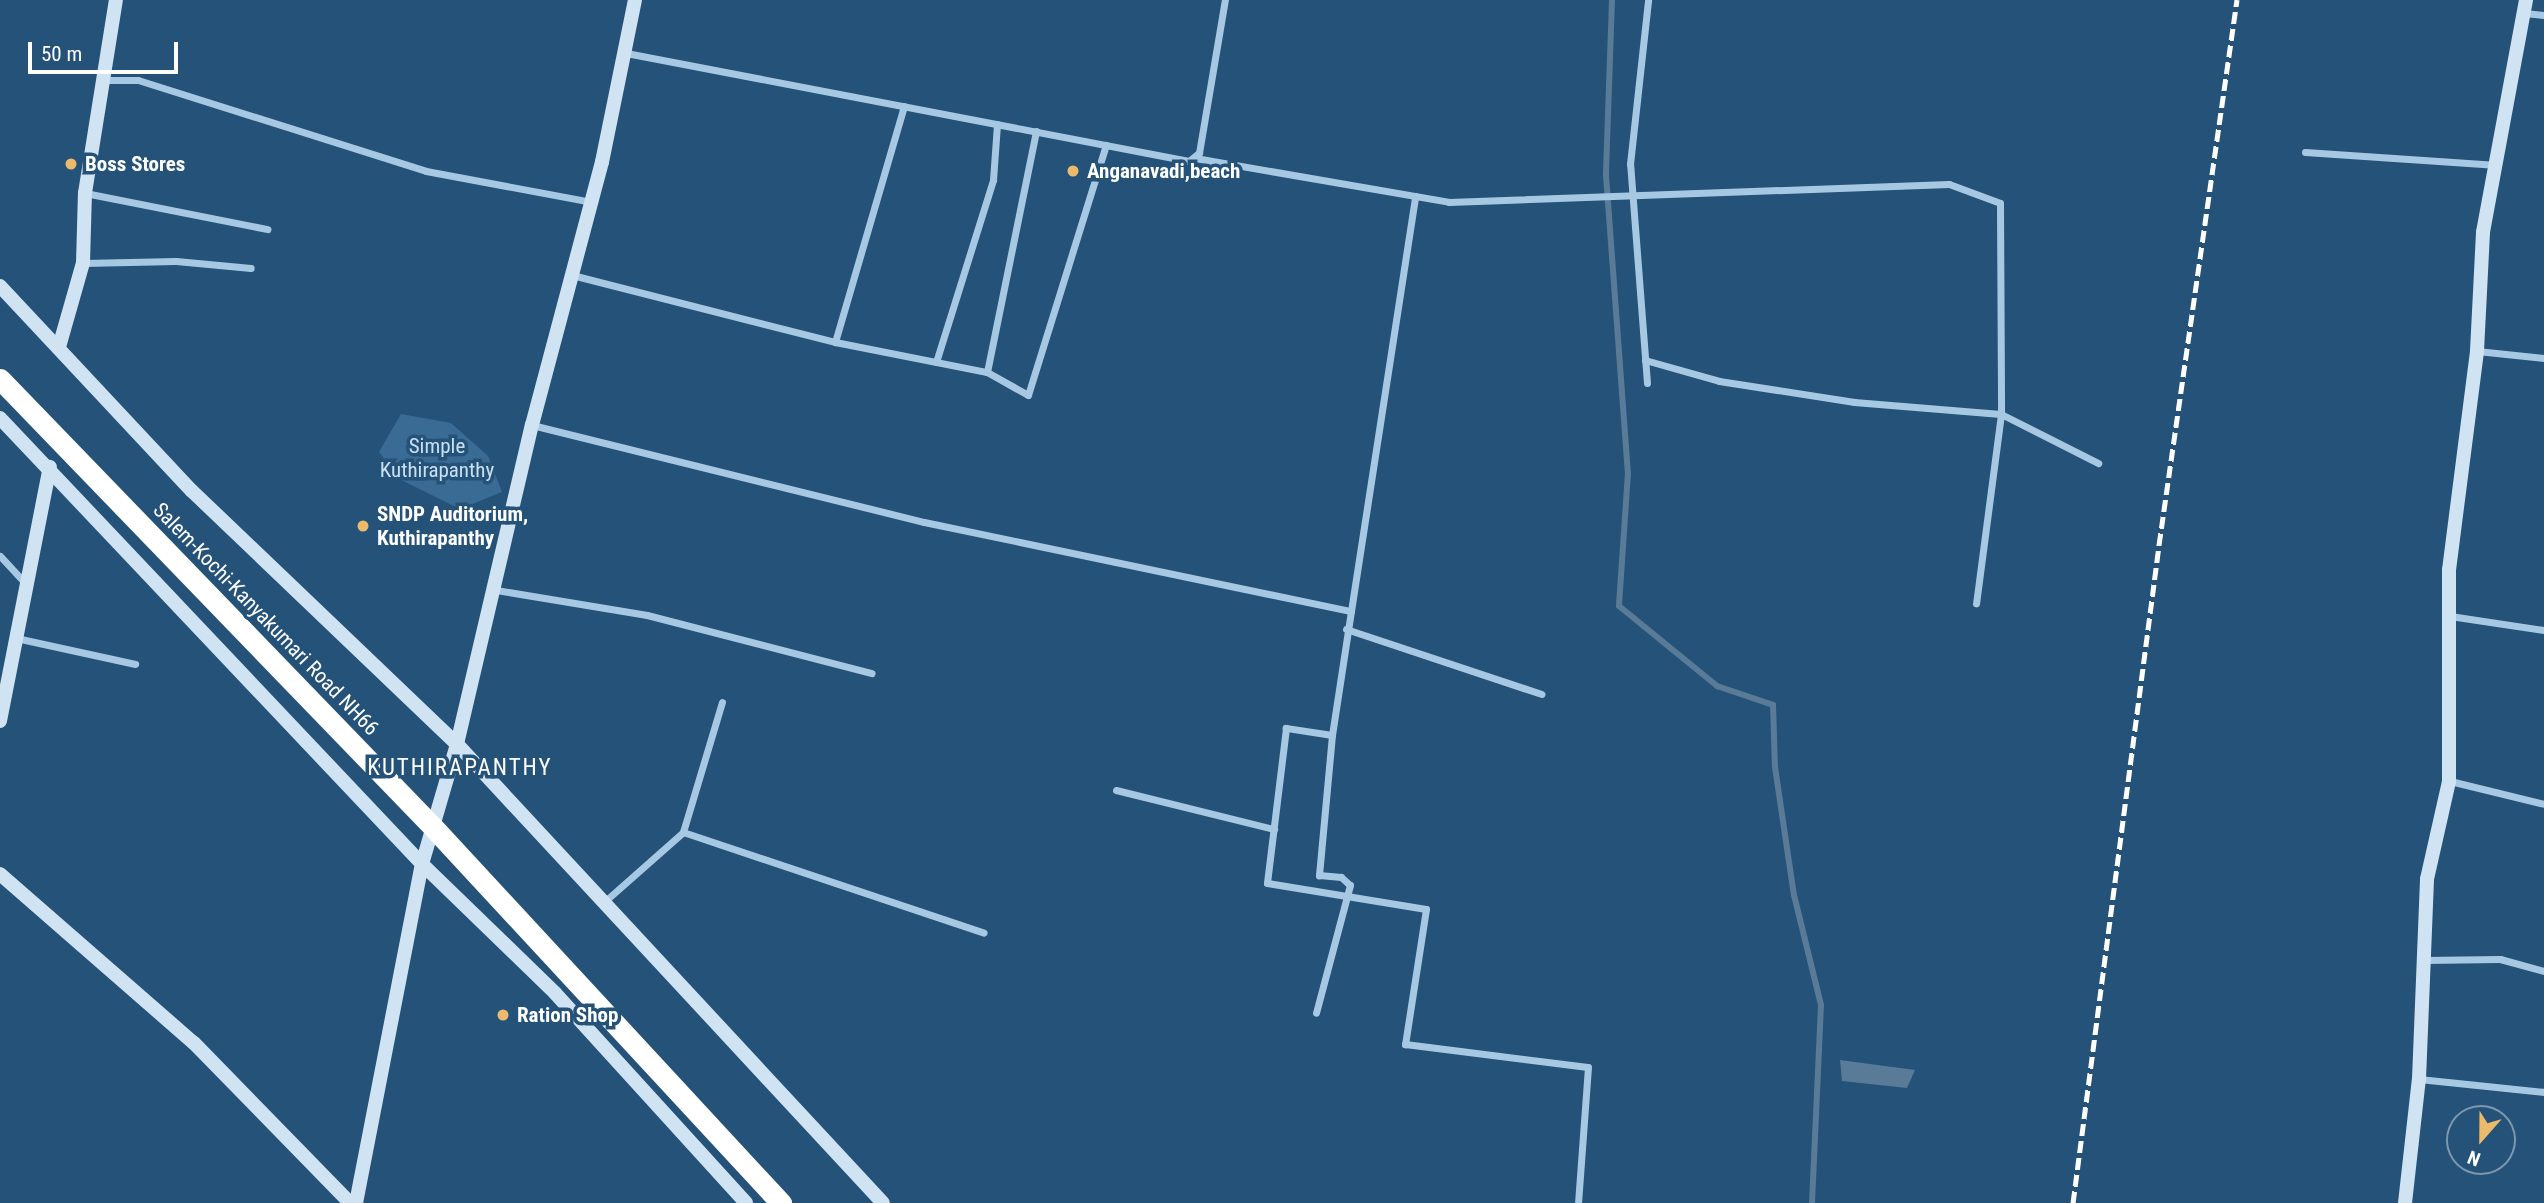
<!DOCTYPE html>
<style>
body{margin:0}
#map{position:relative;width:2544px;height:1203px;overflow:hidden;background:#255278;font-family:"Roboto Condensed",sans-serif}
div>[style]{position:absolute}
.green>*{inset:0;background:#396b95}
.water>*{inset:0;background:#5a7b97}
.stream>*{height:6px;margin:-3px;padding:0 3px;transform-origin:3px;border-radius:3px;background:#5a7b97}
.street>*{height:7px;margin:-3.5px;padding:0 3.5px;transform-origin:3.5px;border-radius:3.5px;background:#a7c8e3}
.secondary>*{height:14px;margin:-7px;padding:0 7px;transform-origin:7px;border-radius:7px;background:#d0e3f3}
.rail>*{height:5px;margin-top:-2.5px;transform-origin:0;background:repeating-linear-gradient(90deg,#fff 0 12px,transparent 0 17px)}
.highway-bridge>*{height:21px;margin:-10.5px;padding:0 10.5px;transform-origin:10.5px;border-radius:10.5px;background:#fff}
.dots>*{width:19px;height:19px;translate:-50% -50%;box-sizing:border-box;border:4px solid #255278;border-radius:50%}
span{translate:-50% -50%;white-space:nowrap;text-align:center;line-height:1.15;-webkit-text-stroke:7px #255278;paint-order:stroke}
.poi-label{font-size:21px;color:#fff;font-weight:700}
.left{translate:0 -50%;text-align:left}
.park-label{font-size:21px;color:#c9e0f3}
.street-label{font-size:21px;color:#fff}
.neighbourhood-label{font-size:23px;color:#fff;letter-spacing:2px}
.north{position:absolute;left:2446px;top:1105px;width:70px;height:70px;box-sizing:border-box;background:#255278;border:2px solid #7c97ae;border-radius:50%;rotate:201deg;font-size:19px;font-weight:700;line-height:28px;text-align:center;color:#fff}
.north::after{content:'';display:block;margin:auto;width:24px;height:32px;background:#ecba6c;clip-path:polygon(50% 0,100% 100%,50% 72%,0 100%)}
.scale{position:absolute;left:28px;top:42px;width:150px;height:32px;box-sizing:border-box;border:4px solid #fff;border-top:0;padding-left:9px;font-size:21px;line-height:24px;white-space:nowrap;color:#fff;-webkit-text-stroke:5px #255278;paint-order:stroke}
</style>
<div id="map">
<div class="green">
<i style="clip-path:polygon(401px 414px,451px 423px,488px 456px,502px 492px,460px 509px,401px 480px,379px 452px)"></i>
</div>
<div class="water">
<i style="clip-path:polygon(1840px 1060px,1915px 1070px,1907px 1088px,1842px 1081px)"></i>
</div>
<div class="stream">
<i style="left:1612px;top:0;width:175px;rotate:92deg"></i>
<i style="left:1606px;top:175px;width:299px;rotate:85.8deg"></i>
<i style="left:1628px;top:473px;width:133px;rotate:93.9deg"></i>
<i style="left:1619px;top:606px;width:127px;rotate:39.2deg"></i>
<i style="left:1717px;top:686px;width:59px;rotate:18.7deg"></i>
<i style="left:1773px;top:705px;width:62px;rotate:88.2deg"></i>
<i style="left:1775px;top:767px;width:129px;rotate:81.6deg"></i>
<i style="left:1794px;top:895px;width:113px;rotate:76.2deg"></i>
<i style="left:1821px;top:1005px;width:198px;rotate:92.6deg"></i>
</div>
<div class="street">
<i style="left:2524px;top:13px;width:20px;rotate:6deg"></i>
<i style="left:626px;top:53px;width:573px;rotate:10.86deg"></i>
<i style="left:1189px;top:161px;width:13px;rotate:-39deg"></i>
<i style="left:1199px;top:153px;width:155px;rotate:-80.4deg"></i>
<i style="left:104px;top:80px;width:34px"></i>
<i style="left:138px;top:80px;width:302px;rotate:17.5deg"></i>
<i style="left:426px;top:171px;width:168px;rotate:10.6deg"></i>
<i style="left:904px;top:106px;width:246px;rotate:106.3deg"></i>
<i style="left:835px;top:342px;width:155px;rotate:11.2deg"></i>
<i style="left:987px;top:372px;width:47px;rotate:29.3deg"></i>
<i style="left:1028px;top:395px;width:262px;rotate:-72.7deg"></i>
<i style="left:2305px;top:152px;width:189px;rotate:3.9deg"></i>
<i style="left:1195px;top:158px;width:258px;rotate:9.8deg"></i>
<i style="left:1449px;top:202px;width:500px;rotate:-2.06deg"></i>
<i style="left:1949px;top:184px;width:54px;rotate:20.4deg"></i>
<i style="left:2000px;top:203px;width:211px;rotate:89.7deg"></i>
<i style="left:2001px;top:414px;width:191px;rotate:97.5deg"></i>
<i style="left:85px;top:193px;width:186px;rotate:11.2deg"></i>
<i style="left:83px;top:263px;width:93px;rotate:-1.2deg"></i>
<i style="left:176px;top:261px;width:75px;rotate:5.3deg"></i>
<i style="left:572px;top:275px;width:271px;rotate:14.3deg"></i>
<i style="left:2477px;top:351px;width:67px;rotate:6deg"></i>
<i style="left:1645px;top:360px;width:77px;rotate:15.8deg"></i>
<i style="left:1719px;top:381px;width:137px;rotate:8.8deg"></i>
<i style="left:1854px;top:402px;width:147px;rotate:4.7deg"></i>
<i style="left:2001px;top:414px;width:109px;rotate:26.8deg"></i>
<i style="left:936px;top:362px;width:191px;rotate:-72.6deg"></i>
<i style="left:993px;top:180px;width:56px;rotate:-85.9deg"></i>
<i style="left:987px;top:372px;width:246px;rotate:-78.5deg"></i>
<i style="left:1647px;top:383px;width:220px;rotate:-94.4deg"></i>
<i style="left:1630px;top:164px;width:165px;rotate:-83.7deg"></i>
<i style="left:532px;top:425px;width:404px;rotate:13.9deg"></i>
<i style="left:924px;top:522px;width:436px;rotate:11.8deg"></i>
<i style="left:1351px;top:611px;width:125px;rotate:98.7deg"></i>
<i style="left:1332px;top:735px;width:141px;rotate:95.3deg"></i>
<i style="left:1319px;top:875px;width:22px;rotate:5deg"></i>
<i style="left:1341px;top:877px;width:12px;rotate:42deg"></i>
<i style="left:1350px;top:885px;width:132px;rotate:104.9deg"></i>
<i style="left:0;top:556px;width:38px;rotate:47deg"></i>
<i style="left:496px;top:590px;width:153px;rotate:9.4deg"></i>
<i style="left:647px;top:615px;width:232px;rotate:14.5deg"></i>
<i style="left:1351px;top:611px;width:420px;rotate:-81.2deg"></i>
<i style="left:2450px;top:616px;width:95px;rotate:8.5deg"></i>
<i style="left:1346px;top:629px;width:206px;rotate:18.4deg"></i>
<i style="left:16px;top:638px;width:122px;rotate:12.3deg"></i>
<i style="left:722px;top:702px;width:136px;rotate:106.7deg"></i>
<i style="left:683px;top:832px;width:317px;rotate:18.5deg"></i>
<i style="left:1332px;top:735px;width:47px;rotate:-171.3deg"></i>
<i style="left:1286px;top:728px;width:156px;rotate:97deg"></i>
<i style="left:1267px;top:883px;width:161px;rotate:9.3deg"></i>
<i style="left:1426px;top:909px;width:137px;rotate:98.8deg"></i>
<i style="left:1405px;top:1044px;width:184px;rotate:7.2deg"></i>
<i style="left:1588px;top:1067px;width:136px;rotate:94.2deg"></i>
<i style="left:2450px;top:781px;width:97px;rotate:13.7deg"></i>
<i style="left:1116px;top:790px;width:163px;rotate:13.9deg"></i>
<i style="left:604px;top:902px;width:106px;rotate:-41.5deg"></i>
<i style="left:2424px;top:960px;width:76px;rotate:-0.8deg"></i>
<i style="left:2500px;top:959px;width:46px;rotate:15.3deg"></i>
<i style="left:2419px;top:1079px;width:126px;rotate:5.9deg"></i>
</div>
<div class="secondary">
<i style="left:0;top:286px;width:281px;rotate:46.9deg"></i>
<i style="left:192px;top:491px;width:366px;rotate:43.7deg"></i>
<i style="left:457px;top:744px;width:626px;rotate:47.14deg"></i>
<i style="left:59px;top:347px;width:87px;rotate:-74.1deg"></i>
<i style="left:83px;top:263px;width:70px;rotate:-88.4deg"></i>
<i style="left:85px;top:193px;width:195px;rotate:-80.9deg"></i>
<i style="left:0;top:418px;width:614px;rotate:46.58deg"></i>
<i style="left:422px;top:864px;width:185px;rotate:44.1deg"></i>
<i style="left:555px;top:993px;width:284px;rotate:47.7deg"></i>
<i style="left:0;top:721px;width:259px;rotate:-78.9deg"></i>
<i style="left:0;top:874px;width:257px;rotate:41.1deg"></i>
<i style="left:194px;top:1043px;width:223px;rotate:45.7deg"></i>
<i style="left:356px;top:1203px;width:345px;rotate:-79deg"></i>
<i style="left:422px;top:864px;width:125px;rotate:-73.7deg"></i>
<i style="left:457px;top:744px;width:328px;rotate:-76.8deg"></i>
<i style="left:532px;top:425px;width:272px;rotate:-75.1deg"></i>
<i style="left:602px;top:162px;width:165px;rotate:-78.5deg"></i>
<i style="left:2405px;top:1203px;width:125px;rotate:-83.6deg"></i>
<i style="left:2419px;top:1079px;width:200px;rotate:-87.7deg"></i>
<i style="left:2427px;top:879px;width:100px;rotate:-77.3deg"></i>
<i style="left:2449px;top:781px;width:211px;rotate:-90deg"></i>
<i style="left:2449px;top:570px;width:221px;rotate:-82.7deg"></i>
<i style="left:2477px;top:351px;width:119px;rotate:-87.1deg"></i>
<i style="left:2483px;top:232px;width:236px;rotate:-79.5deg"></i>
</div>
<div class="rail">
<i style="left:2073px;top:1203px;width:664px;rotate:-82.55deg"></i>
<i style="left:2159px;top:545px;width:551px;rotate:-81.86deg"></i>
</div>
<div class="highway-bridge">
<i style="left:0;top:379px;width:622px;rotate:45.98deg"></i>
<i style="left:432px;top:826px;width:514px;rotate:47.21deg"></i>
</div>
<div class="dots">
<i style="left:71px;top:164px;background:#ecba6c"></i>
<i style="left:1073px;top:171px;background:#ecba6c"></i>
<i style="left:363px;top:526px;background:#ecba6c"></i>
<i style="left:503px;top:1015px;background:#ecba6c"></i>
</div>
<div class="poi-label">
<span class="left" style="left:85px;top:164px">Boss Stores</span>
<span class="left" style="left:1087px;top:171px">Anganavadi,beach</span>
<span class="left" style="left:377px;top:526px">SNDP Auditorium,<br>Kuthirapanthy</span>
<span class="left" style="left:517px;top:1015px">Ration Shop</span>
</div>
<div class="park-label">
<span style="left:437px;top:458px">Simple<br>Kuthirapanthy</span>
</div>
<div class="street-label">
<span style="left:266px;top:619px;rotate:46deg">Salem-Kochi-Kanyakumari Road NH66</span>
</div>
<div class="neighbourhood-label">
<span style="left:460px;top:768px">KUTHIRAPANTHY</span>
</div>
<div class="north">N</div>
<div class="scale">50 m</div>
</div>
